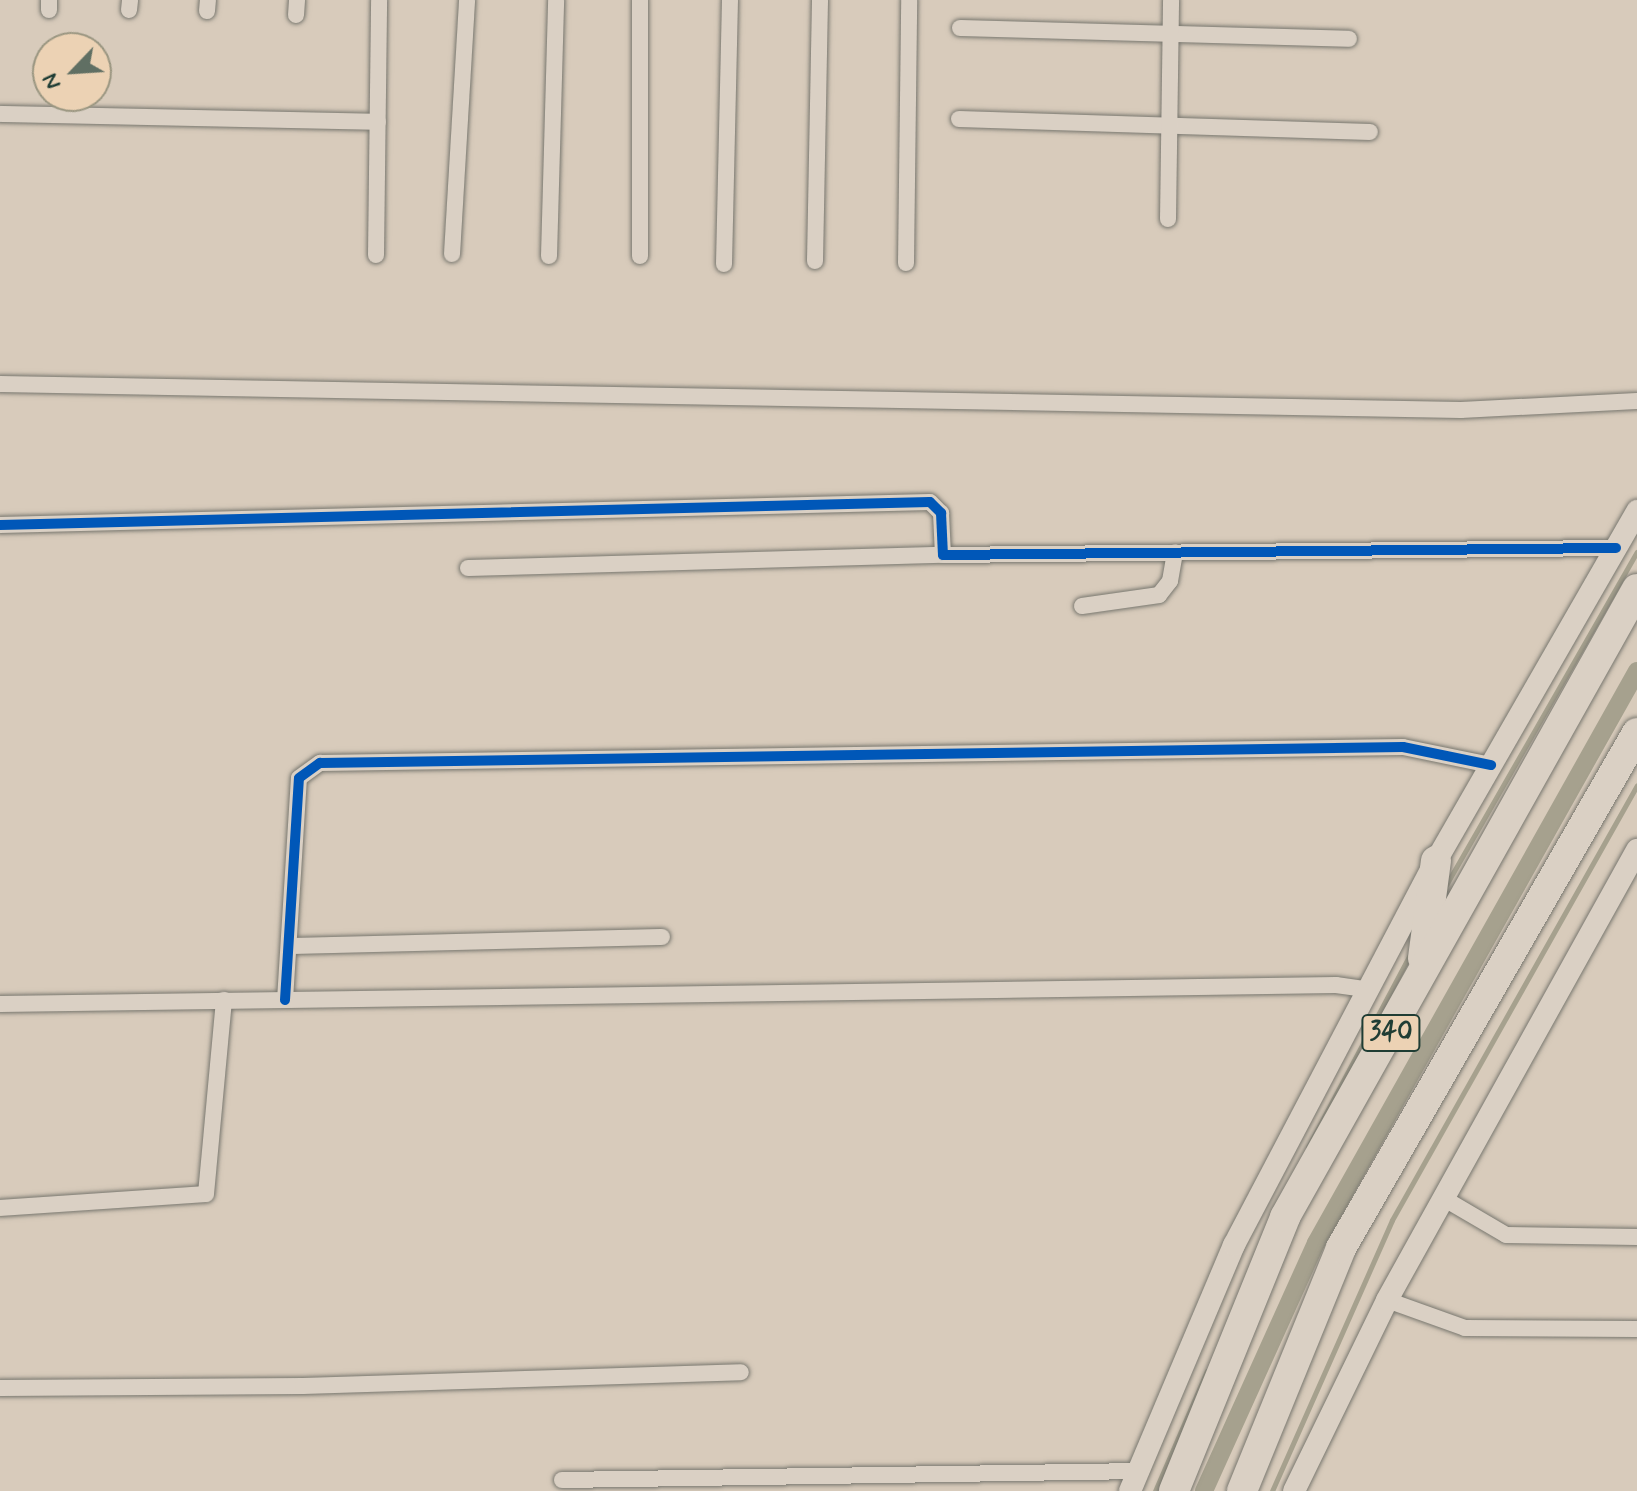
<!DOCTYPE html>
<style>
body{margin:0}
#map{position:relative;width:1637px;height:1491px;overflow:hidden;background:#d8cbbb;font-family:Mynerve,sans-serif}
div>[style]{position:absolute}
.stream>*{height:5px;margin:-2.5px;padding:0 2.5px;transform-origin:2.5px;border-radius:2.5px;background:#a6a18e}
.canal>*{height:18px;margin:-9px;padding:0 9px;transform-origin:9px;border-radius:9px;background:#a6a18e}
.roads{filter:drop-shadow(0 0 2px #78776f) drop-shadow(0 0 2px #78776f)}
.street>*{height:16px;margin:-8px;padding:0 8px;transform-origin:8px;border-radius:8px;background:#dad0c4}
.secondary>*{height:22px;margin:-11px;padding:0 11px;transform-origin:11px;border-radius:11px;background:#dad0c4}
.highway>*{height:30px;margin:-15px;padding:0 15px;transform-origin:15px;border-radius:15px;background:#dad0c4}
.cycleway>*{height:10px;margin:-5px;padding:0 5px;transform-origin:5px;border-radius:5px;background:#0057b8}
span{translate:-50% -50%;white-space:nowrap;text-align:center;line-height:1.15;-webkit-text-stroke:6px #ecd2b4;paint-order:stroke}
.shield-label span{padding:2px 6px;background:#ecd2b4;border:2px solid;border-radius:6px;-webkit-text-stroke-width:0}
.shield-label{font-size:26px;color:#1f3d34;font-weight:700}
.north{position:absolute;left:32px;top:32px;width:80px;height:80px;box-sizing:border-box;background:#ecd2b4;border:2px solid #9a9681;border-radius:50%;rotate:245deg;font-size:22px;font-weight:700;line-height:32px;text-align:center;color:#1f3d34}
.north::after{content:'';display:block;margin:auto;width:28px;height:36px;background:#606f63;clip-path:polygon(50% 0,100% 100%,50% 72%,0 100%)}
</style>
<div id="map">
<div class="stream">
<i style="left:1446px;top:885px;width:384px;rotate:-60.2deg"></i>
<i style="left:1308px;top:1147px;width:218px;rotate:-62.1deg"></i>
<i style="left:1155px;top:1491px;width:131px;rotate:-66.6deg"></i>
<i style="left:1272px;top:1491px;width:296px;rotate:-66.1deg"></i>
<i style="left:1392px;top:1220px;width:499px;rotate:-60.6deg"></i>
</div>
<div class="canal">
<i style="left:1204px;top:1491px;width:272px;rotate:-65.7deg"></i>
<i style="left:1316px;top:1243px;width:656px;rotate:-60.7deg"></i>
</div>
<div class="roads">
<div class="street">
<i style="left:49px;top:10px;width:10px;rotate:-90deg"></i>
<i style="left:129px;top:10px;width:10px;rotate:-84deg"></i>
<i style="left:207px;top:11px;width:11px;rotate:-85deg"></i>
<i style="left:296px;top:15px;width:15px;rotate:-86deg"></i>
<i style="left:960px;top:28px;width:389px;rotate:1.6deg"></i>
<i style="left:0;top:114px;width:378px;rotate:1.2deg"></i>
<i style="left:959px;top:119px;width:411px;rotate:1.8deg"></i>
<i style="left:1168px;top:219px;width:219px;rotate:-89.2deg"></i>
<i style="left:452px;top:254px;width:254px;rotate:-86.6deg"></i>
<i style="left:376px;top:255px;width:255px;rotate:-89.3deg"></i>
<i style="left:549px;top:256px;width:256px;rotate:-88.4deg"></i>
<i style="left:640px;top:256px;width:256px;rotate:-90deg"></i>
<i style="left:815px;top:261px;width:261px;rotate:-88.9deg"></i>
<i style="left:906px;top:263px;width:263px;rotate:-89.3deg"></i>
<i style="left:724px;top:264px;width:264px;rotate:-88.7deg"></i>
<i style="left:0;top:384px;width:1461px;rotate:1.02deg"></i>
<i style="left:1461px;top:410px;width:176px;rotate:-2.9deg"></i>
<i style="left:0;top:525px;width:930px;rotate:-1.42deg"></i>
<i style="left:930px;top:502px;width:16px;rotate:45deg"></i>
<i style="left:941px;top:513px;width:42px;rotate:87.3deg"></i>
<i style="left:943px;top:555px;width:673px;rotate:-0.6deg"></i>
<i style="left:468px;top:568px;width:475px;rotate:-1.6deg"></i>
<i style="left:1082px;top:606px;width:78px;rotate:-8.1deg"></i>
<i style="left:1159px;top:595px;width:18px;rotate:-52deg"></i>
<i style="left:1170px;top:581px;width:29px;rotate:-80deg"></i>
<i style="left:290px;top:946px;width:372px;rotate:-1.4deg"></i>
<i style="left:285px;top:1000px;width:222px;rotate:-86.4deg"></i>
<i style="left:299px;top:778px;width:26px;rotate:-36deg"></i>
<i style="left:320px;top:763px;width:1083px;rotate:-0.85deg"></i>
<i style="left:1403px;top:747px;width:90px;rotate:11.6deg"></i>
<i style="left:0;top:1004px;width:1336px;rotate:-0.81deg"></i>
<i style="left:1336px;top:985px;width:28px;rotate:8deg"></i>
<i style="left:1443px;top:1198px;width:73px;rotate:30.4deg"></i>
<i style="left:1506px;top:1235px;width:131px;rotate:0.9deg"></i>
<i style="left:0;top:1208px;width:206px;rotate:-3.9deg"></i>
<i style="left:206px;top:1194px;width:195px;rotate:-84.7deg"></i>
<i style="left:1387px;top:1300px;width:83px;rotate:19.7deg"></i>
<i style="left:1465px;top:1328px;width:172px;rotate:0.3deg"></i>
<i style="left:0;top:1388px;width:303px;rotate:-0.4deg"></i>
<i style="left:303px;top:1386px;width:438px;rotate:-1.8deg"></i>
<i style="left:562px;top:1480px;width:577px;rotate:-0.89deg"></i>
</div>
<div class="secondary">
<i style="left:1130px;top:1491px;width:267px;rotate:-67.1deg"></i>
<i style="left:1234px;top:1245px;width:434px;rotate:-62.3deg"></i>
<i style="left:1436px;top:861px;width:404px;rotate:-60.1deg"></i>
<i style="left:1294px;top:1491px;width:212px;rotate:-64deg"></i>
<i style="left:1387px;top:1300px;width:515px;rotate:-60.95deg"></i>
</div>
<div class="highway">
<i style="left:1423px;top:958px;width:98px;rotate:-82.4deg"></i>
<i style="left:1174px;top:1491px;width:296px;rotate:-67.9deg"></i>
<i style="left:1285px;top:1217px;width:720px;rotate:-60.73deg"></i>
<i style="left:1242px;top:1491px;width:262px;rotate:-67.8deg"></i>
<i style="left:1341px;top:1248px;width:594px;rotate:-60.11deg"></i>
</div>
</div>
<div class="cycleway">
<i style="left:0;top:525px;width:930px;rotate:-1.42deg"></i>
<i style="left:930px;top:502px;width:16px;rotate:45deg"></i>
<i style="left:941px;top:513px;width:42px;rotate:87.3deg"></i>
<i style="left:943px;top:555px;width:673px;rotate:-0.6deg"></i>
<i style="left:285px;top:1000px;width:222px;rotate:-86.4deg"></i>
<i style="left:299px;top:778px;width:26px;rotate:-36deg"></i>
<i style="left:320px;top:763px;width:1083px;rotate:-0.85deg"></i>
<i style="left:1403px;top:747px;width:90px;rotate:11.6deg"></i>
</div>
<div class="shield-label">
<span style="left:1391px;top:1033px">340</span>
</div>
<div class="north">N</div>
</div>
